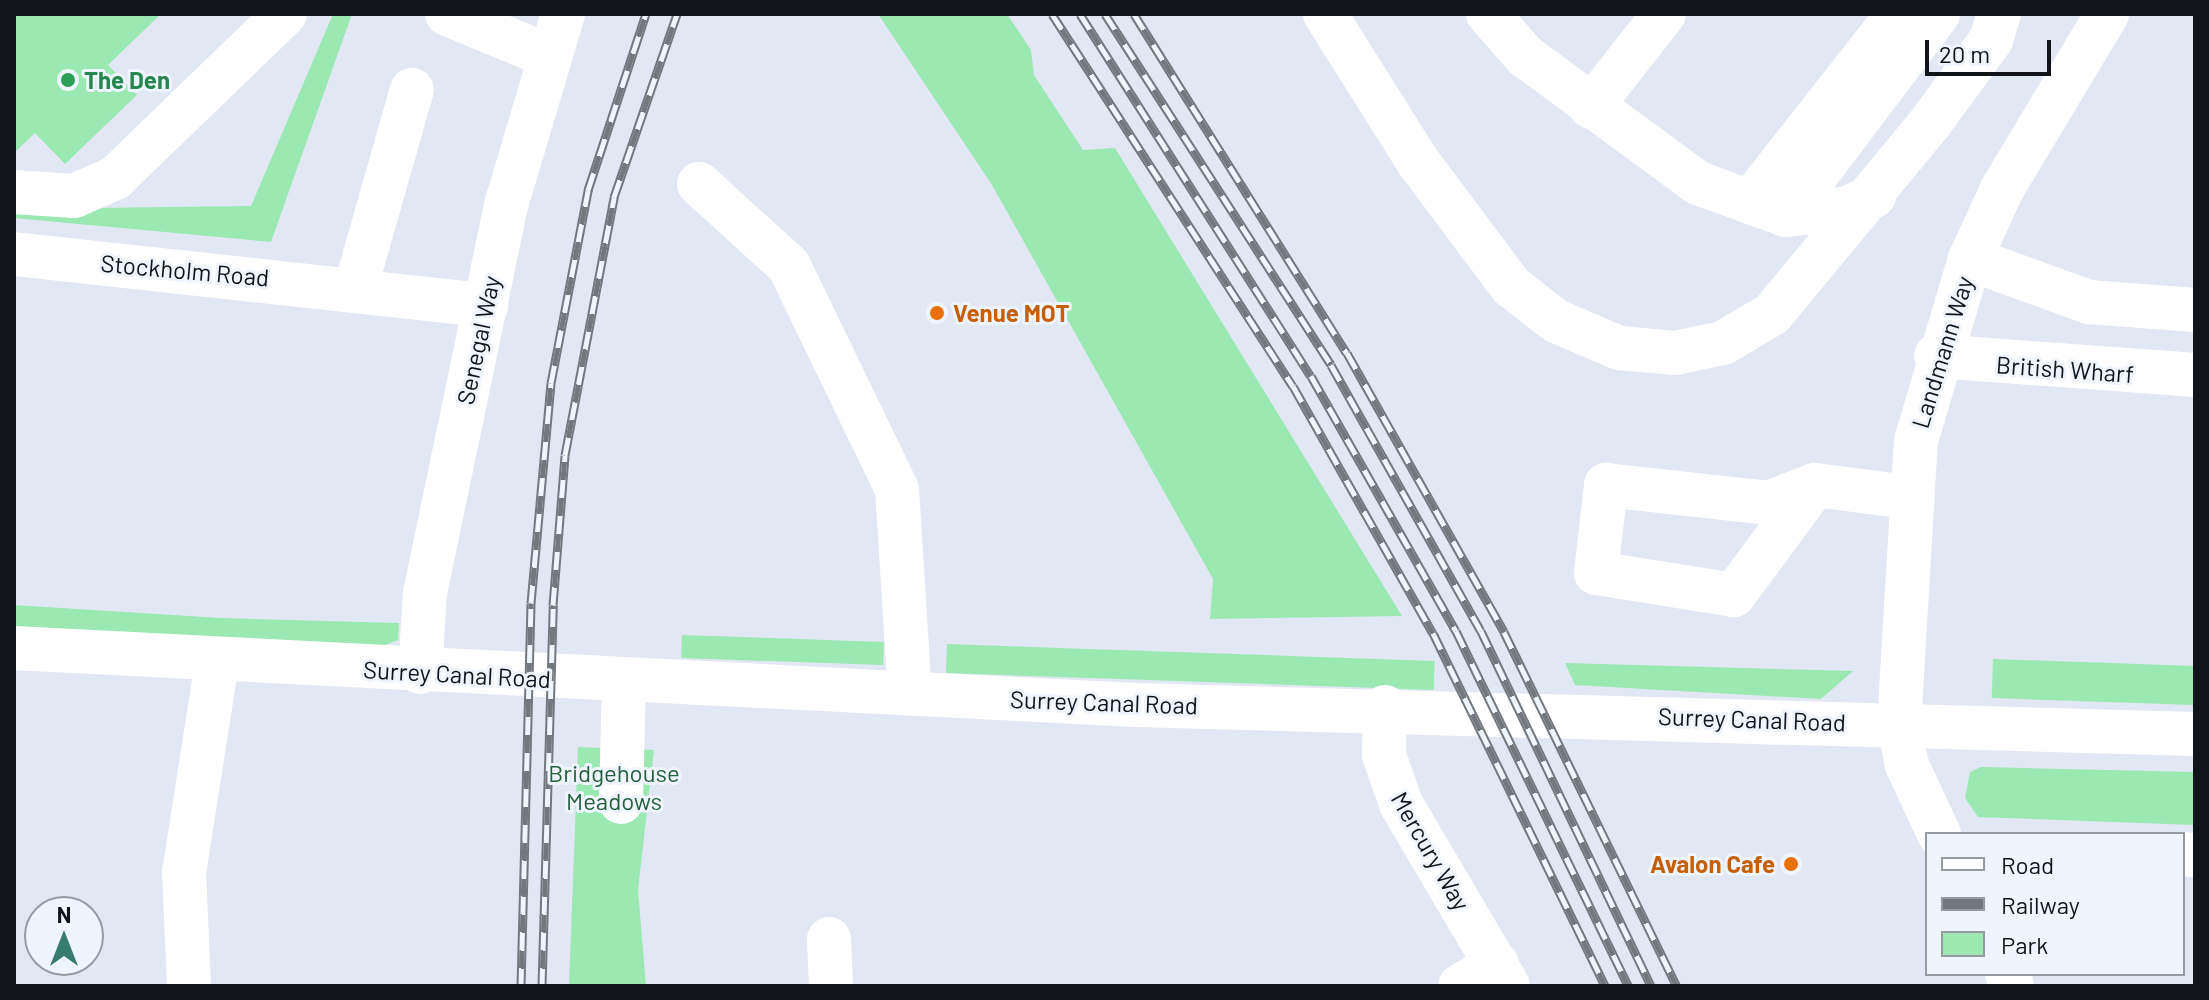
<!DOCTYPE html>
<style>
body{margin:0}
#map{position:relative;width:2209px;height:1000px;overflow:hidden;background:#e1e8f3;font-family:Barlow,sans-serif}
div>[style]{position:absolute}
.green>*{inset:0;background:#9be8b3;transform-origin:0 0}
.minor>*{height:44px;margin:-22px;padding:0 22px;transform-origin:22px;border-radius:22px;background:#fff}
.rail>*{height:9px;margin-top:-4.5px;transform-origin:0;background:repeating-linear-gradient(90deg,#eff5fe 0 18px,#73787f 0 36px);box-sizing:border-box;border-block:2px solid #73787f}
.dots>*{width:22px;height:22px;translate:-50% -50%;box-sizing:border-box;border:4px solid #eff5fe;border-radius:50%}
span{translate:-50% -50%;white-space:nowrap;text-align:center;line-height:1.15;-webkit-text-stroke:6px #eff5fe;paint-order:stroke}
.leisure-label{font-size:24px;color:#27864d;font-weight:700}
.left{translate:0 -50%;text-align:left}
.street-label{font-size:24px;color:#111418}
.food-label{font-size:24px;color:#c56008;font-weight:700}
.right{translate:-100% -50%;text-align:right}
.park-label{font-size:24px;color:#225f3a}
.frame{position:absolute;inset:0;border:16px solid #111418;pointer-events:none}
.legend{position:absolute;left:1925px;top:832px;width:260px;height:144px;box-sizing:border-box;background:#eff5fe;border:2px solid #969ba2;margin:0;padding:10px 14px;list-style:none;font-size:24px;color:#111418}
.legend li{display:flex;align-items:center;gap:16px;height:40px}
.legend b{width:40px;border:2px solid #969ba2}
.north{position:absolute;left:24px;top:896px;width:80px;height:80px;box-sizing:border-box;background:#eff5fe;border:2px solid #969ba2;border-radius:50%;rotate:0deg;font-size:22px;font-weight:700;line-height:32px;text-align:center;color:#111418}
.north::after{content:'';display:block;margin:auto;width:28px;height:36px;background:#387c70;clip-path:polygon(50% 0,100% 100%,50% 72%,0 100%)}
.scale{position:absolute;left:1925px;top:40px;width:126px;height:36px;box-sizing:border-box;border:4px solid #111418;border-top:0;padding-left:10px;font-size:24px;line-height:28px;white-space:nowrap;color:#111418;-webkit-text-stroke:6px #eff5fe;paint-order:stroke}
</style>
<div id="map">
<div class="green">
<i style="clip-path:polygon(14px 14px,161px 14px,108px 65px,137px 95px,65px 164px,35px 133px,14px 153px)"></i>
<i style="clip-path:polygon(333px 14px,352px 14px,271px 242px,14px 218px,14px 209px,251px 206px)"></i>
<i style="clip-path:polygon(878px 14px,1007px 14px,1031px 50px,1034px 75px,1083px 150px,1115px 148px,1402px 616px,1210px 619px,1213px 579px,992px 185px)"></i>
<i style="clip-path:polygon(14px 605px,221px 618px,399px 623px,398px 640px,378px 648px,14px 631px)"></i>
<i style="left:682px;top:635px;width:202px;height:23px;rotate:2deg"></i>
<i style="left:947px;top:644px;width:488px;height:29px;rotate:2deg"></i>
<i style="left:1993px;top:659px;width:202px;height:39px;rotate:2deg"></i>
<i style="clip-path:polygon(1565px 663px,1853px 671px,1821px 699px,1575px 685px)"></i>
<i style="clip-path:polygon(578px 747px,654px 750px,638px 890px,646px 986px,569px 986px)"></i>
<i style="clip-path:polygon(1981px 767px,2195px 772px,2195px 825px,1978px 817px,1965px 798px,1970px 772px)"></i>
</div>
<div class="minor">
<i style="left:447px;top:14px;width:110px;rotate:22.4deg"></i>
<i style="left:1325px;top:14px;width:176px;rotate:57.8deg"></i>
<i style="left:1419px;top:163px;width:154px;rotate:53.2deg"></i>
<i style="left:1511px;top:286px;width:57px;rotate:37.9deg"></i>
<i style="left:1556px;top:321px;width:69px;rotate:23.2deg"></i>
<i style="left:1619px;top:348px;width:56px;rotate:5.1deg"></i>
<i style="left:1675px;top:353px;width:49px;rotate:-11.8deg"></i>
<i style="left:1723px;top:343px;width:57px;rotate:-30.6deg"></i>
<i style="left:1772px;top:314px;width:248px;rotate:-50.4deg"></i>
<i style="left:1930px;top:123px;width:103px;rotate:-53.7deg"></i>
<i style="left:1991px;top:40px;width:27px;rotate:-73deg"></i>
<i style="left:1488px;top:14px;width:56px;rotate:48.6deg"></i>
<i style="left:1525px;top:56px;width:215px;rotate:36.3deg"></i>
<i style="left:1698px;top:183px;width:94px;rotate:20deg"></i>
<i style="left:1786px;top:215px;width:62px;rotate:-6.4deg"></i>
<i style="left:1848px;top:208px;width:29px;rotate:-25deg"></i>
<i style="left:1591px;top:107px;width:118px;rotate:-51.9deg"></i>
<i style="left:699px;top:184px;width:122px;rotate:42.3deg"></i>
<i style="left:789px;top:266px;width:248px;rotate:64.2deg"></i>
<i style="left:897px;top:489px;width:205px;rotate:86.4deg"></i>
<i style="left:14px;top:192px;width:60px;rotate:3.8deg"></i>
<i style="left:74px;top:196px;width:45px;rotate:-23.7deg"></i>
<i style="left:115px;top:178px;width:236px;rotate:-44deg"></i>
<i style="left:1750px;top:202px;width:239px;rotate:-51.8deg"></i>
<i style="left:1786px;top:215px;width:252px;rotate:-52.9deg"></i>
<i style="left:14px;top:254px;width:475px;rotate:6.2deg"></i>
<i style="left:1970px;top:259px;width:127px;rotate:19.9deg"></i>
<i style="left:2089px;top:302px;width:106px;rotate:4.3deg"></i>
<i style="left:356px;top:286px;width:204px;rotate:-74.1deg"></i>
<i style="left:1936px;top:356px;width:260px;rotate:4.2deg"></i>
<i style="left:1815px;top:485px;width:137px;rotate:126.4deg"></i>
<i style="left:1734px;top:595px;width:140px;rotate:-170.9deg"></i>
<i style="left:1596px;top:573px;width:89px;rotate:-83.5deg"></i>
<i style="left:1606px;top:485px;width:163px;rotate:6.3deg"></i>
<i style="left:1768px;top:503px;width:50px;rotate:-21deg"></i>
<i style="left:1815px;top:485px;width:95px;rotate:7.3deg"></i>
<i style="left:14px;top:648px;width:1124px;rotate:2.91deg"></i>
<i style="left:1137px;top:705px;width:1058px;rotate:1.57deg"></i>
<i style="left:420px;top:672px;width:79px;rotate:-86.4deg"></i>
<i style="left:425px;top:593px;width:400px;rotate:-78.2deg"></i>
<i style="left:507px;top:202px;width:196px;rotate:-73.4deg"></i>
<i style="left:1385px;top:707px;width:48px;rotate:91.2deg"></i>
<i style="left:1384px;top:755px;width:52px;rotate:70.9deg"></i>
<i style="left:1401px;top:804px;width:211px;rotate:59.5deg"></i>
<i style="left:621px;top:802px;width:119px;rotate:-88.6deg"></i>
<i style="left:1939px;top:834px;width:76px;rotate:-114.9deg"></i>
<i style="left:1907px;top:765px;width:41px;rotate:-101.3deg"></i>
<i style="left:1899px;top:725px;width:285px;rotate:-86.6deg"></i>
<i style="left:1916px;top:441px;width:190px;rotate:-73.5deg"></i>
<i style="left:1970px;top:259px;width:77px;rotate:-65.4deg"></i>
<i style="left:2002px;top:189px;width:204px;rotate:-59deg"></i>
<i style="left:2183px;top:854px;width:12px;rotate:5deg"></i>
<i style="left:829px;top:939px;width:47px;rotate:87.6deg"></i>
<i style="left:2007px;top:974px;width:13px;rotate:67deg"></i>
<i style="left:189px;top:986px;width:113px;rotate:-92.5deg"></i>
<i style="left:184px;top:873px;width:214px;rotate:-81.1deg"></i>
<i style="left:1460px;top:986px;width:43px;rotate:-30.7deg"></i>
</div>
<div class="rail">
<i style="left:1052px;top:14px;width:443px;rotate:57.1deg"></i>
<i style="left:1293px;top:386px;width:284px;rotate:60.5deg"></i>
<i style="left:1433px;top:633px;width:393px;rotate:64deg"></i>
<i style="left:1080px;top:14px;width:429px;rotate:57.5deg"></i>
<i style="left:1311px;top:376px;width:293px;rotate:60.4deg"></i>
<i style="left:1456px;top:631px;width:394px;rotate:64.1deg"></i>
<i style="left:1105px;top:14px;width:417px;rotate:57.2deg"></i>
<i style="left:1331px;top:365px;width:305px;rotate:60.6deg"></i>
<i style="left:1481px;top:631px;width:394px;rotate:64.4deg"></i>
<i style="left:1134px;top:14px;width:400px;rotate:57.9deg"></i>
<i style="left:1347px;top:353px;width:320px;rotate:60.6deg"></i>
<i style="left:1504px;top:632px;width:394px;rotate:64deg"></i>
<i style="left:521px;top:986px;width:383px;rotate:-88.5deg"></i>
<i style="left:531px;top:603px;width:221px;rotate:-84.8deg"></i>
<i style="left:551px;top:383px;width:197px;rotate:-79.1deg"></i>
<i style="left:588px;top:190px;width:185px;rotate:-71.8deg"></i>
<i style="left:542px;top:986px;width:381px;rotate:-88.3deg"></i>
<i style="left:553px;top:605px;width:150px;rotate:-85.4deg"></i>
<i style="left:565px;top:455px;width:263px;rotate:-79.2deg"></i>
<i style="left:614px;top:197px;width:194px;rotate:-71deg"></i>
</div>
<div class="dots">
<i style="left:68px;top:80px;background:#2e9e5b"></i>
<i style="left:937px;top:313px;background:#e8710a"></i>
<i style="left:1791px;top:864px;background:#e8710a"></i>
</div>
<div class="leisure-label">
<span class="left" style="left:84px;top:80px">The Den</span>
</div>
<div class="street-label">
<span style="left:185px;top:270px;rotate:5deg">Stockholm Road</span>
<span style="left:478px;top:340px;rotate:-78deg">Senegal Way</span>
<span style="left:1942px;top:352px;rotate:-73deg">Landmann Way</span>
<span style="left:2065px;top:369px;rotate:4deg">British Wharf</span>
<span style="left:457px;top:674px;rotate:3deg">Surrey Canal Road</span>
<span style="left:1104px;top:702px;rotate:2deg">Surrey Canal Road</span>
<span style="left:1752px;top:719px;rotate:2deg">Surrey Canal Road</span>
<span style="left:1431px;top:851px;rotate:60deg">Mercury Way</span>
</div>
<div class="food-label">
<span class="left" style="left:953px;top:313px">Venue MOT</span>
<span class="right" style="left:1775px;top:864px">Avalon Cafe</span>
</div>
<div class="park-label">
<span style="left:614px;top:787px">Bridgehouse<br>Meadows</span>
</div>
<div class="frame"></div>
<ul class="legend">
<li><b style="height:10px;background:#fff"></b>Road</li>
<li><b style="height:10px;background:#73787f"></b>Railway</li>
<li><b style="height:22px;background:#9be8b3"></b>Park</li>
</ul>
<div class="north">N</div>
<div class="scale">20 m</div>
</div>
